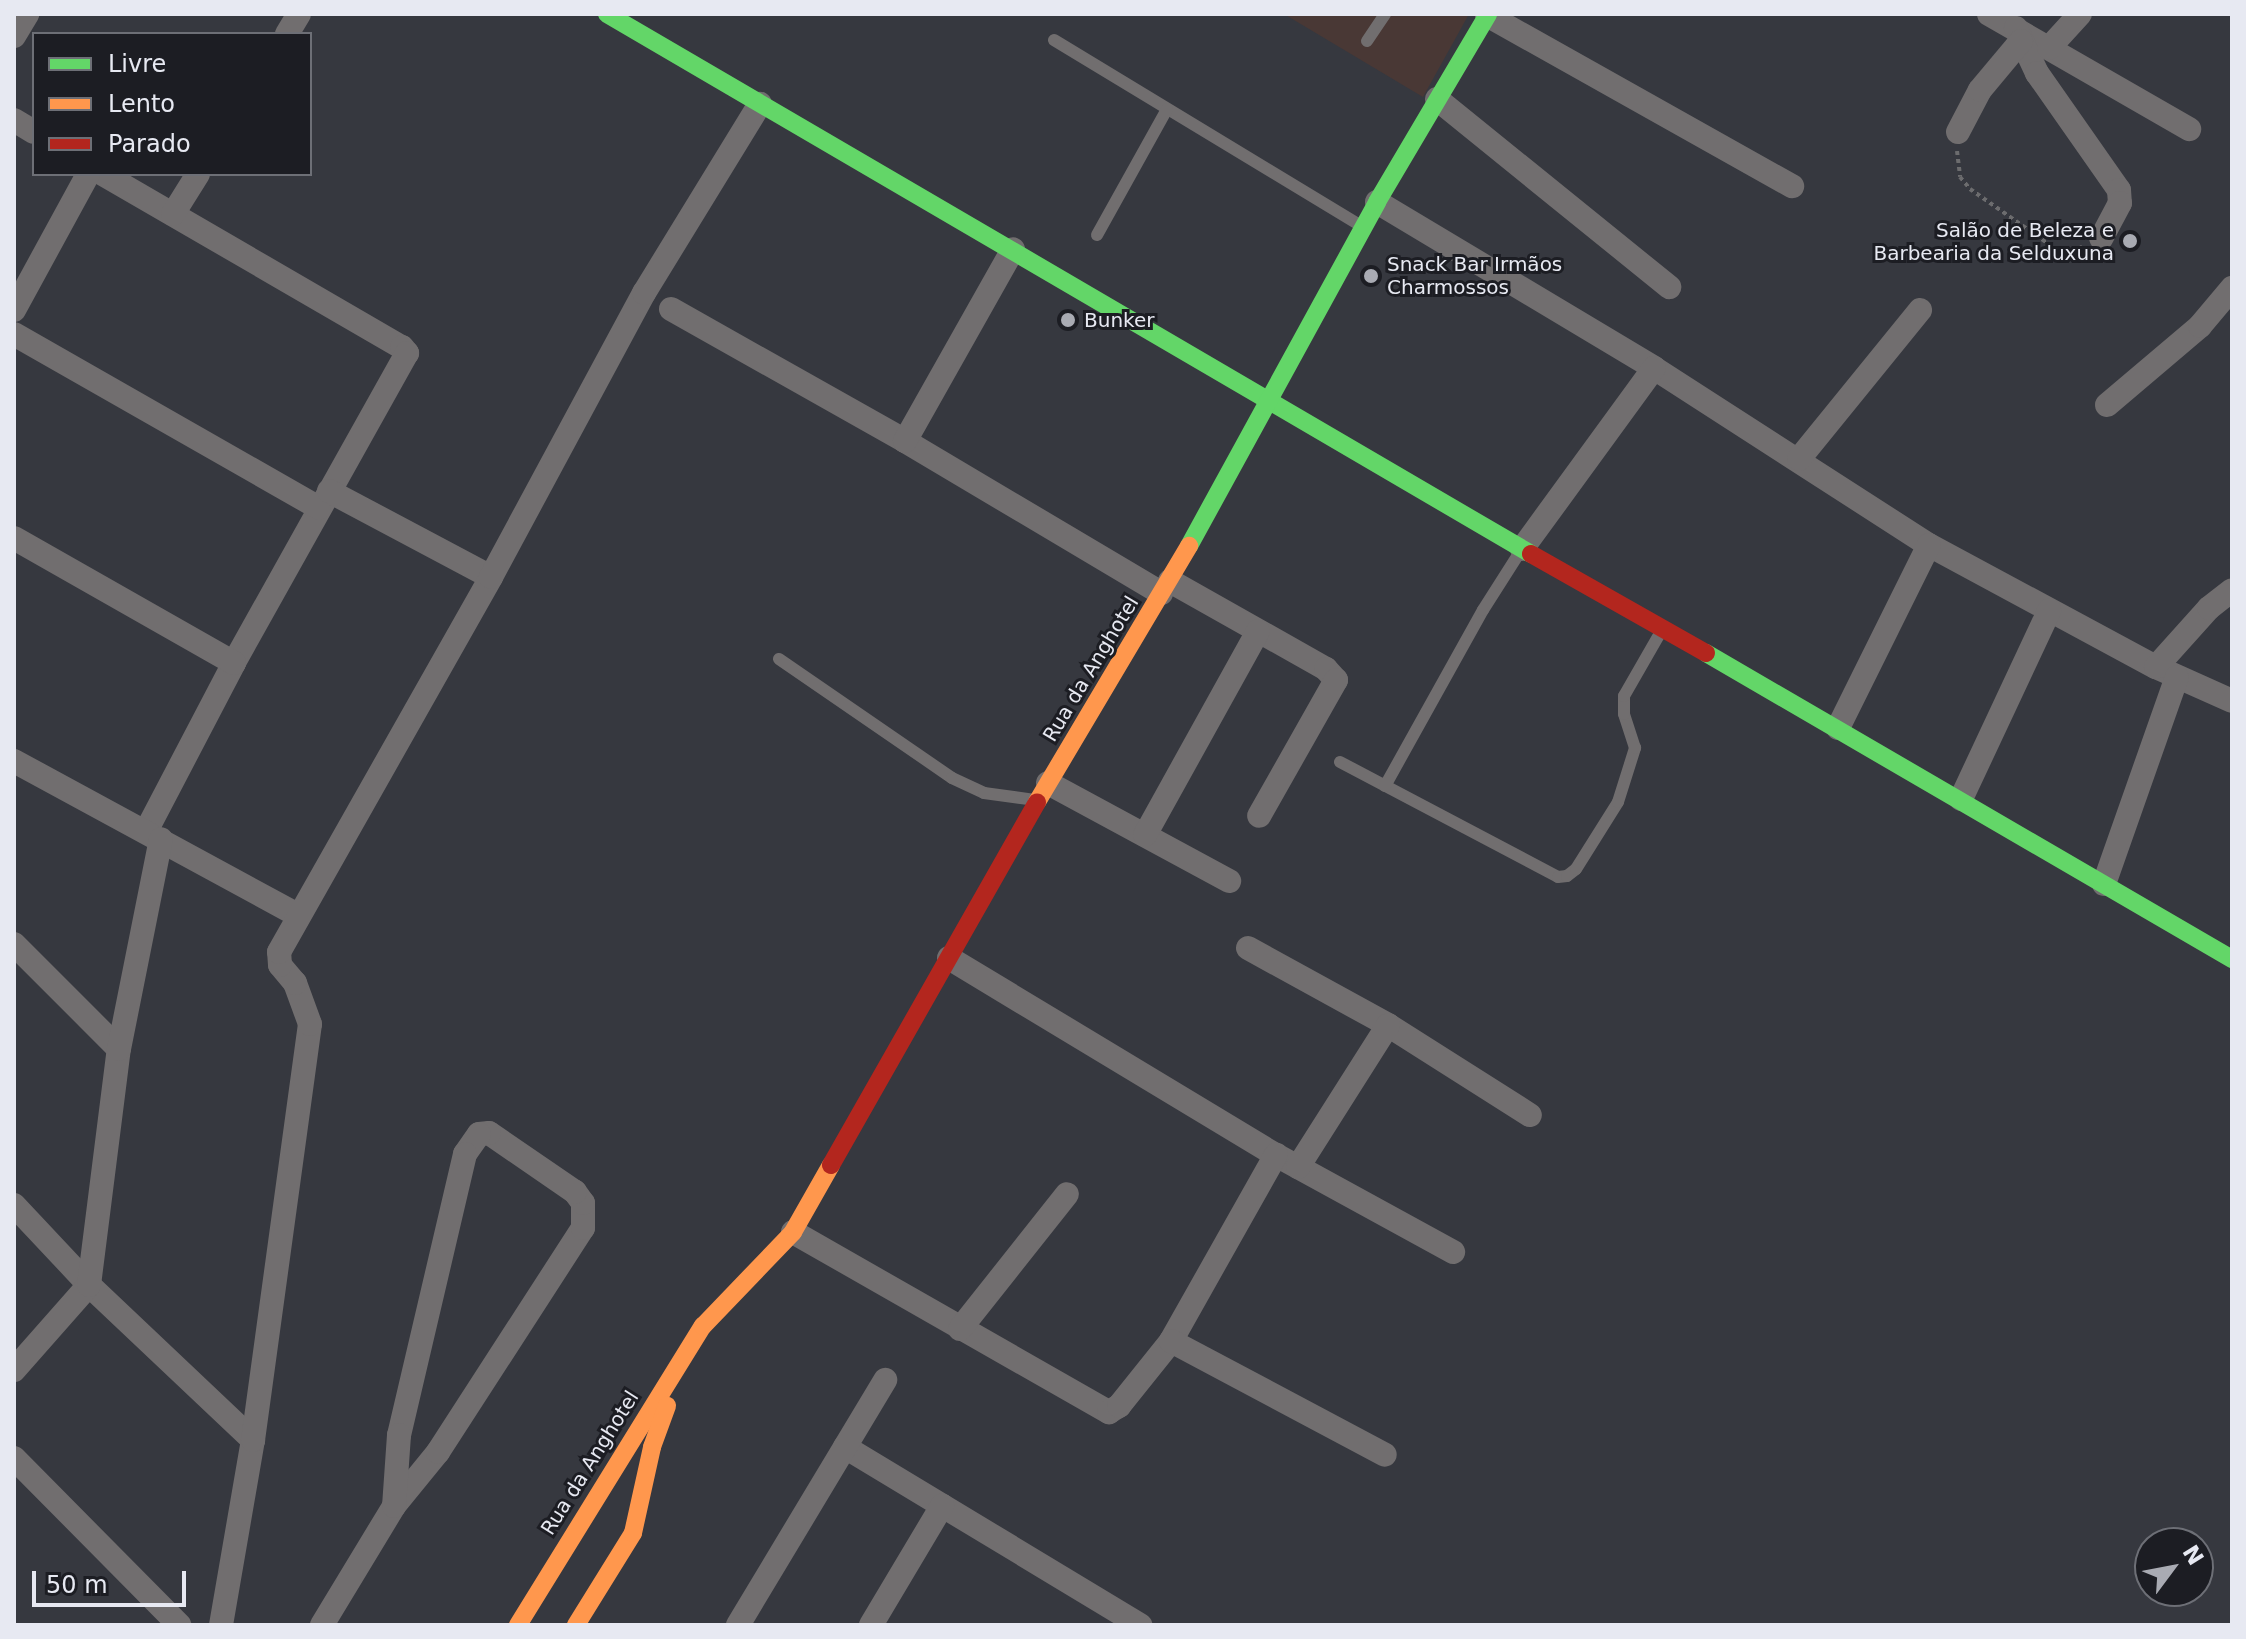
<!DOCTYPE html>
<meta charset="utf-8">
<style>
body{margin:0}
#map{position:relative;width:2246px;height:1639px;overflow:hidden;background:#36383f;font-family:"DejaVu Sans",sans-serif}
div>[style]{position:absolute}
.commercial>*{inset:0;background:#493835}
.path>*{height:4px;margin-top:-2px;transform-origin:0;background:repeating-linear-gradient(90deg,#6c6c6e 0 4px,transparent 0 8px)}
.lane>*{height:12px;margin:-6px;padding:0 6px;transform-origin:6px;border-radius:6px;background:#716e6f}
.street>*{height:24px;margin:-12px;padding:0 12px;transform-origin:12px;border-radius:12px;background:#716e6f}
.fast>*{height:18px;margin:-9px;padding:0 9px;transform-origin:9px;border-radius:9px;background:#63d668}
.slow>*{height:18px;margin:-9px;padding:0 9px;transform-origin:9px;border-radius:9px;background:#ff974d}
.jam>*{height:18px;margin:-9px;padding:0 9px;transform-origin:9px;border-radius:9px;background:#b3261e}
.dots>*{width:22px;height:22px;translate:-50% -50%;box-sizing:border-box;border:4px solid #1c1d23;border-radius:50%}
span{translate:-50% -50%;white-space:nowrap;text-align:center;line-height:1.15;-webkit-text-stroke:6px #1c1d23;paint-order:stroke}
.poi-label{font-size:20px;color:#e7e9f2}
.right{translate:-100% -50%;text-align:right}
.left{translate:0 -50%;text-align:left}
.street-label{font-size:20px;color:#e7e9f2}
.frame{position:absolute;inset:0;border:16px solid #e7e9f2;pointer-events:none}
.legend{position:absolute;left:32px;top:32px;width:280px;height:144px;box-sizing:border-box;background:#1c1d23;border:2px solid #6d6f76;margin:0;padding:10px 14px;list-style:none;font-size:24px;color:#e7e9f2}
.legend li{display:flex;align-items:center;gap:16px;height:40px}
.legend b{width:40px;border:2px solid #6d6f76}
.north{position:absolute;left:2134px;top:1527px;width:80px;height:80px;box-sizing:border-box;background:#1c1d23;border:2px solid #6d6f76;border-radius:50%;rotate:58deg;font-size:22px;font-weight:700;line-height:32px;text-align:center;color:#e7e9f2}
.north::after{content:'';display:block;margin:auto;width:28px;height:36px;background:#a9abb3;clip-path:polygon(50% 0,100% 100%,50% 72%,0 100%)}
.scale{position:absolute;left:32px;top:1571px;width:154px;height:36px;box-sizing:border-box;border:4px solid #e7e9f2;border-top:0;padding-left:10px;font-size:24px;line-height:28px;white-space:nowrap;color:#e7e9f2;-webkit-text-stroke:6px #1c1d23;paint-order:stroke}
</style>
<div id="map">
<div class="commercial">
<i style="clip-path:polygon(1284px 14px,1469px 14px,1423px 97px)"></i>
</div>
<div class="path">
<i style="left:1957px;top:151px;width:26px;rotate:83deg"></i>
<i style="left:1960px;top:177px;width:16px;rotate:50deg"></i>
<i style="left:1970px;top:189px;width:108px;rotate:34.9deg"></i>
<i style="left:2059px;top:251px;width:14px"></i>
<i style="left:2073px;top:251px;width:10px;rotate:-24deg"></i>
</div>
<div class="lane">
<i style="left:1054px;top:40px;width:359px;rotate:31.2deg"></i>
<i style="left:1367px;top:41px;width:32px;rotate:-56deg"></i>
<i style="left:1097px;top:235px;width:144px;rotate:-60.9deg"></i>
<i style="left:779px;top:659px;width:210px;rotate:34.5deg"></i>
<i style="left:952px;top:778px;width:35px;rotate:25deg"></i>
<i style="left:984px;top:793px;width:51px;rotate:7.8deg"></i>
<i style="left:1340px;top:762px;width:246px;rotate:27.8deg"></i>
<i style="left:1558px;top:877px;width:9px;rotate:-6deg"></i>
<i style="left:1567px;top:876px;width:11px;rotate:-38deg"></i>
<i style="left:1576px;top:869px;width:79px;rotate:-57.9deg"></i>
<i style="left:1618px;top:802px;width:57px;rotate:-72.5deg"></i>
<i style="left:1635px;top:748px;width:36px;rotate:-108deg"></i>
<i style="left:1624px;top:714px;width:18px;rotate:-90deg"></i>
<i style="left:1624px;top:696px;width:76px;rotate:-60.1deg"></i>
<i style="left:1385px;top:786px;width:201px;rotate:-60.9deg"></i>
<i style="left:1483px;top:610px;width:69px;rotate:-57.5deg"></i>
</div>
<div class="street">
<i style="left:1989px;top:14px;width:231px;rotate:29.9deg"></i>
<i style="left:1487px;top:15px;width:350px;rotate:29.3deg"></i>
<i style="left:2016px;top:28px;width:50px;rotate:65deg"></i>
<i style="left:2037px;top:73px;width:143px;rotate:55deg"></i>
<i style="left:2119px;top:190px;width:13px;rotate:86deg"></i>
<i style="left:2120px;top:203px;width:40px;rotate:118deg"></i>
<i style="left:287px;top:34px;width:23px;rotate:-59deg"></i>
<i style="left:14px;top:36px;width:26px;rotate:-59deg"></i>
<i style="left:2049px;top:48px;width:46px;rotate:-47.6deg"></i>
<i style="left:1437px;top:99px;width:299px;rotate:39deg"></i>
<i style="left:14px;top:120px;width:23px;rotate:31deg"></i>
<i style="left:1958px;top:132px;width:47px;rotate:-62.4deg"></i>
<i style="left:1980px;top:90px;width:64px;rotate:-50.1deg"></i>
<i style="left:103px;top:174px;width:345px;rotate:30.1deg"></i>
<i style="left:402px;top:347px;width:8px;rotate:50deg"></i>
<i style="left:407px;top:353px;width:355px;rotate:119.2deg"></i>
<i style="left:234px;top:663px;width:190px;rotate:117.6deg"></i>
<i style="left:1377px;top:202px;width:323px;rotate:30.9deg"></i>
<i style="left:1654px;top:368px;width:327px;rotate:32.8deg"></i>
<i style="left:1929px;top:545px;width:258px;rotate:28.3deg"></i>
<i style="left:2156px;top:667px;width:83px;rotate:24.1deg"></i>
<i style="left:173px;top:214px;width:47px;rotate:-58deg"></i>
<i style="left:671px;top:309px;width:269px;rotate:29.4deg"></i>
<i style="left:905px;top:441px;width:298px;rotate:30.7deg"></i>
<i style="left:14px;top:310px;width:155px;rotate:-61.4deg"></i>
<i style="left:14px;top:334px;width:351px;rotate:29.7deg"></i>
<i style="left:2107px;top:405px;width:122px;rotate:-40.3deg"></i>
<i style="left:2200px;top:326px;width:50px;rotate:-49.9deg"></i>
<i style="left:905px;top:441px;width:220px;rotate:-60.6deg"></i>
<i style="left:1799px;top:459px;width:192px;rotate:-50.9deg"></i>
<i style="left:329px;top:491px;width:183px;rotate:28deg"></i>
<i style="left:14px;top:538px;width:253px;rotate:29.6deg"></i>
<i style="left:1522px;top:549px;width:224px;rotate:-53.9deg"></i>
<i style="left:1170px;top:581px;width:179px;rotate:29.4deg"></i>
<i style="left:1326px;top:669px;width:15px;rotate:48deg"></i>
<i style="left:1336px;top:680px;width:156px;rotate:119.5deg"></i>
<i style="left:2156px;top:667px;width:79px;rotate:-48.1deg"></i>
<i style="left:2209px;top:608px;width:29px;rotate:-38deg"></i>
<i style="left:1838px;top:728px;width:204px;rotate:-63.6deg"></i>
<i style="left:14px;top:761px;width:323px;rotate:28.5deg"></i>
<i style="left:1048px;top:783px;width:206px;rotate:28.4deg"></i>
<i style="left:1961px;top:799px;width:208px;rotate:-64.9deg"></i>
<i style="left:1145px;top:835px;width:233px;rotate:-61deg"></i>
<i style="left:2104px;top:884px;width:219px;rotate:-70.6deg"></i>
<i style="left:14px;top:944px;width:148px;rotate:45deg"></i>
<i style="left:1248px;top:948px;width:160px;rotate:28.8deg"></i>
<i style="left:1388px;top:1025px;width:168px;rotate:32.4deg"></i>
<i style="left:949px;top:958px;width:382px;rotate:31.1deg"></i>
<i style="left:1276px;top:1155px;width:202px;rotate:28.7deg"></i>
<i style="left:1298px;top:1167px;width:168px;rotate:-57.6deg"></i>
<i style="left:14px;top:1205px;width:110px;rotate:46.8deg"></i>
<i style="left:89px;top:1285px;width:226px;rotate:43.4deg"></i>
<i style="left:793px;top:1232px;width:364px;rotate:29.7deg"></i>
<i style="left:1109px;top:1412px;width:12px;rotate:-31deg"></i>
<i style="left:1119px;top:1406px;width:83px;rotate:-51.3deg"></i>
<i style="left:1171px;top:1341px;width:214px;rotate:-60.6deg"></i>
<i style="left:960px;top:1329px;width:172px;rotate:-51.6deg"></i>
<i style="left:1171px;top:1341px;width:242px;rotate:28deg"></i>
<i style="left:14px;top:1370px;width:113px;rotate:-48.6deg"></i>
<i style="left:89px;top:1285px;width:238px;rotate:-82.8deg"></i>
<i style="left:119px;top:1049px;width:214px;rotate:-78.7deg"></i>
<i style="left:845px;top:1447px;width:345px;rotate:31.1deg"></i>
<i style="left:14px;top:1458px;width:235px;rotate:45.3deg"></i>
<i style="left:221px;top:1625px;width:188px;rotate:-80.2deg"></i>
<i style="left:253px;top:1440px;width:420px;rotate:-82.2deg"></i>
<i style="left:310px;top:1024px;width:44px;rotate:-110.1deg"></i>
<i style="left:295px;top:983px;width:23px;rotate:-130deg"></i>
<i style="left:280px;top:965px;width:13px;rotate:-94deg"></i>
<i style="left:279px;top:952px;width:431px;rotate:-60.5deg"></i>
<i style="left:491px;top:577px;width:323px;rotate:-61.7deg"></i>
<i style="left:644px;top:293px;width:222px;rotate:-58.5deg"></i>
<i style="left:322px;top:1625px;width:139px;rotate:-58.8deg"></i>
<i style="left:394px;top:1506px;width:70px;rotate:-50.8deg"></i>
<i style="left:438px;top:1452px;width:267px;rotate:-57.1deg"></i>
<i style="left:583px;top:1228px;width:25px;rotate:-90deg"></i>
<i style="left:583px;top:1203px;width:14px;rotate:-126deg"></i>
<i style="left:575px;top:1192px;width:104px;rotate:-145.5deg"></i>
<i style="left:489px;top:1133px;width:10px;rotate:174deg"></i>
<i style="left:479px;top:1134px;width:24px;rotate:125deg"></i>
<i style="left:465px;top:1154px;width:289px;rotate:103.2deg"></i>
<i style="left:399px;top:1435px;width:71px;rotate:94deg"></i>
<i style="left:738px;top:1625px;width:286px;rotate:-59deg"></i>
<i style="left:871px;top:1625px;width:139px;rotate:-59.2deg"></i>
</div>
<div class="fast">
<i style="left:607px;top:14px;width:1070px;rotate:30.3deg"></i>
<i style="left:1189px;top:546px;width:392px;rotate:-61.3deg"></i>
<i style="left:1377px;top:202px;width:218px;rotate:-59.4deg"></i>
<i style="left:1706px;top:653px;width:609px;rotate:30.19deg"></i>
</div>
<div class="slow">
<i style="left:1037px;top:802px;width:298px;rotate:-59.3deg"></i>
<i style="left:518px;top:1625px;width:352px;rotate:-58.3deg"></i>
<i style="left:703px;top:1326px;width:130px;rotate:-46.2deg"></i>
<i style="left:793px;top:1232px;width:77px;rotate:-60.4deg"></i>
<i style="left:576px;top:1625px;width:108px;rotate:-58.2deg"></i>
<i style="left:633px;top:1533px;width:88px;rotate:-77.5deg"></i>
<i style="left:652px;top:1447px;width:44px;rotate:-69.9deg"></i>
</div>
<div class="jam">
<i style="left:1531px;top:554px;width:201px;rotate:29.5deg"></i>
<i style="left:831px;top:1165px;width:417px;rotate:-60.4deg"></i>
</div>
<div class="dots">
<i style="left:2130px;top:241px;background:#a9abb3"></i>
<i style="left:1371px;top:276px;background:#a9abb3"></i>
<i style="left:1068px;top:320px;background:#a9abb3"></i>
</div>
<div class="poi-label">
<span class="right" style="left:2114px;top:242px">Salão de Beleza e<br>Barbearia da Selduxuna</span>
<span class="left" style="left:1387px;top:276px">Snack Bar Irmãos<br>Charmossos</span>
<span class="left" style="left:1084px;top:320px">Bunker</span>
</div>
<div class="street-label">
<span style="left:1091px;top:669px;rotate:-59deg">Rua da Anghotel</span>
<span style="left:590px;top:1463px;rotate:-58deg">Rua da Anghotel</span>
</div>
<div class="frame"></div>
<ul class="legend">
<li><b style="height:10px;background:#63d668"></b>Livre</li>
<li><b style="height:10px;background:#ff974d"></b>Lento</li>
<li><b style="height:10px;background:#b3261e"></b>Parado</li>
</ul>
<div class="north">N</div>
<div class="scale">50 m</div>
</div>
